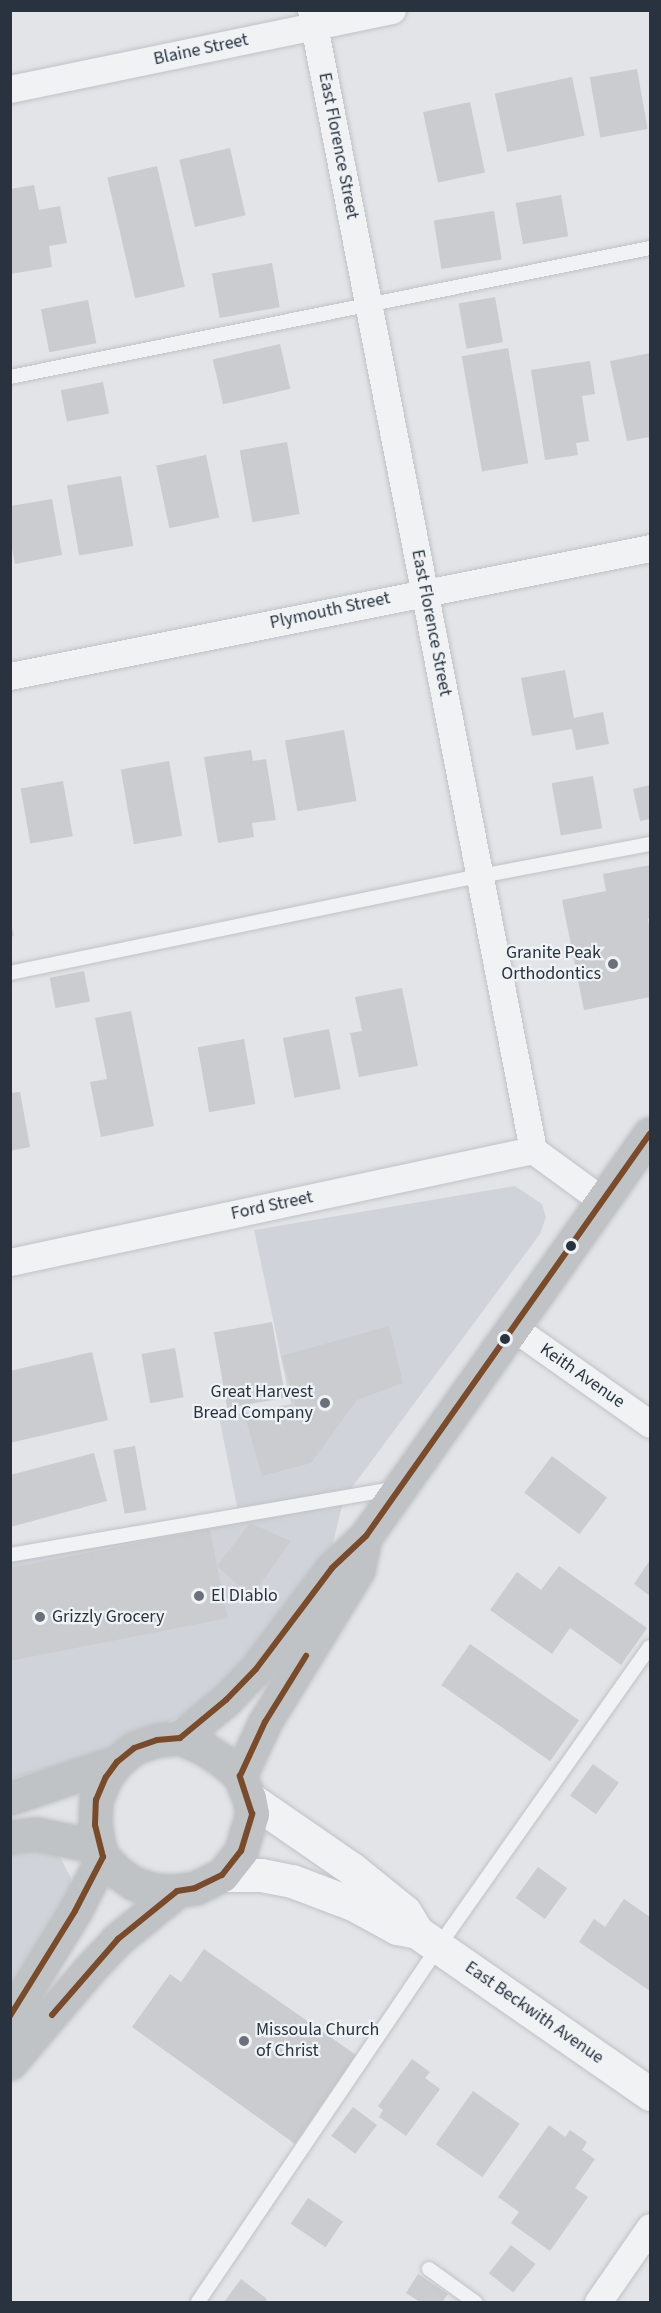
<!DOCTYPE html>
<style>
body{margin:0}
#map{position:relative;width:661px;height:2313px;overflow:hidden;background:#e2e4e7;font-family:"Source Sans 3",sans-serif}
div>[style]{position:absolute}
.built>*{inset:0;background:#d0d4da}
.building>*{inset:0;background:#cacccf;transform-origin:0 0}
.roads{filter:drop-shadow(0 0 2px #c0c2c5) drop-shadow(0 0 2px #c0c2c5)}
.service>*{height:14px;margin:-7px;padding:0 7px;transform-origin:7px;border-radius:7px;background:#f1f2f4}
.minor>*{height:27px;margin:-13.5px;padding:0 13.5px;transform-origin:13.5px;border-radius:13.5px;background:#f1f2f4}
.tertiary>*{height:33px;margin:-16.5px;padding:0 16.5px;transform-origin:16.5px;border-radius:16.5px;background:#f1f2f4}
.secondary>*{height:33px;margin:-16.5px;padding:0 16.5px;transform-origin:16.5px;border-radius:16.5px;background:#c0c3c6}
.bus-1>*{height:6px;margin:-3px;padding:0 3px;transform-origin:3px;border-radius:3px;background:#7a4b2a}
.dots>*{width:16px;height:16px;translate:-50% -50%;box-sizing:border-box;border:3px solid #f0f3f6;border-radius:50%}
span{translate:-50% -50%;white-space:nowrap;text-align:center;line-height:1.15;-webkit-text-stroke:4.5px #f0f3f6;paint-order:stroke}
.street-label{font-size:18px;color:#293340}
.poi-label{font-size:18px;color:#293340}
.right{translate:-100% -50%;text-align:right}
.left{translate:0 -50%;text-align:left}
.frame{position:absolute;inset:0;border:12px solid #293340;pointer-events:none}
</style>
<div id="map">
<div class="built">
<i style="clip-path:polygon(515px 1186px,542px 1204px,546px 1217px,540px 1234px,344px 1498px,333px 1543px,305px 1596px,195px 1709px,119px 1747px,11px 1779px,11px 1555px,239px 1516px,219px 1417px,291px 1404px,254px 1230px)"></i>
<i style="clip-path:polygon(38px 1848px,60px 1857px,71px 1878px,66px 1910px,11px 1993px,11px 1850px)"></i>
</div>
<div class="building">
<i style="left:637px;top:69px;width:61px;height:48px;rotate:80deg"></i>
<i style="left:572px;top:77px;width:60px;height:79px;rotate:78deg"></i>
<i style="left:470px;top:102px;width:72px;height:48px;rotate:78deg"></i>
<i style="left:230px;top:148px;width:69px;height:52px;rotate:77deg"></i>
<i style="left:157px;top:166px;width:124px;height:51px;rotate:77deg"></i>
<i style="clip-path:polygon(34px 185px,39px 210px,60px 206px,67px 243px,49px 246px,52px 267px,10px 274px,10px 189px)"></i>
<i style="left:561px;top:195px;width:42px;height:46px;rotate:80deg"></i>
<i style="left:494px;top:211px;width:49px;height:61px;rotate:81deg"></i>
<i style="left:272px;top:263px;width:45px;height:61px;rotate:80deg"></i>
<i style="left:495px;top:297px;width:46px;height:37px;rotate:80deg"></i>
<i style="left:88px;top:300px;width:44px;height:48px;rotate:79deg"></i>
<i style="left:280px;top:344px;width:46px;height:69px;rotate:77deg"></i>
<i style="left:508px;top:348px;width:117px;height:47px;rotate:80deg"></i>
<i style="clip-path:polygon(650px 353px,650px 437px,627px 441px,610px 361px)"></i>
<i style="clip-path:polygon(590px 361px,595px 394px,582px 396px,589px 441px,576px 443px,578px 455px,545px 460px,531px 370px)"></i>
<i style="left:103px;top:382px;width:32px;height:43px;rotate:79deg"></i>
<i style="left:287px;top:442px;width:73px;height:48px;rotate:80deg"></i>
<i style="left:206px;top:455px;width:64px;height:51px;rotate:78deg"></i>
<i style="left:121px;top:476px;width:71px;height:55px;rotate:80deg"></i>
<i style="clip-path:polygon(52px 499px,62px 555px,15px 564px,10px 539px,10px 506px)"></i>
<i style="clip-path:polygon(565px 670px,574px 718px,603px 712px,609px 744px,576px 750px,572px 729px,532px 736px,521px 678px)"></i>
<i style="left:344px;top:730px;width:72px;height:60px;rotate:80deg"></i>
<i style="clip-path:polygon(251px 750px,253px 761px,266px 759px,276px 820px,252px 823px,254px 837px,218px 843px,204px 757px)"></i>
<i style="left:169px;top:761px;width:76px;height:49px;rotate:80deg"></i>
<i style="left:593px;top:776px;width:53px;height:42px;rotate:80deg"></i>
<i style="left:63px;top:781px;width:56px;height:43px;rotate:80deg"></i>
<i style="clip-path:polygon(650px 785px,650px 819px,640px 821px,633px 789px)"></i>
<i style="clip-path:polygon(650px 865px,650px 918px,648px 919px,650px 932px,650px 997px,584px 1010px,562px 900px,606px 891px,603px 874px)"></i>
<i style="clip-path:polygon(10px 919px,14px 936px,10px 937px)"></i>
<i style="left:84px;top:971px;width:31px;height:35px;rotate:79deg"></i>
<i style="clip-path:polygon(402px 988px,418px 1066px,359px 1077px,350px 1033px,362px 1031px,355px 997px)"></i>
<i style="clip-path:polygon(131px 1011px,154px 1126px,101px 1137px,90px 1082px,107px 1079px,95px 1018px)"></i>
<i style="left:329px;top:1029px;width:61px;height:47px;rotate:79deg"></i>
<i style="left:244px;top:1039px;width:66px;height:47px;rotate:80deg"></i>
<i style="clip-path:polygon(20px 1092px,30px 1147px,10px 1151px,10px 1093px)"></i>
<i style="left:272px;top:1322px;width:77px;height:59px;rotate:80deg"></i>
<i style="clip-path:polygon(389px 1326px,403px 1383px,357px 1400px,311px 1463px,262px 1476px,246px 1420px,296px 1407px,281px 1356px)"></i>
<i style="left:175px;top:1348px;width:50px;height:34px;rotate:80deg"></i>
<i style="clip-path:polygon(92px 1352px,108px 1420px,10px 1443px,10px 1371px)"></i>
<i style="left:135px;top:1446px;width:65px;height:22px;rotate:80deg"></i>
<i style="clip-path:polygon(94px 1453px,107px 1501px,10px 1527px,10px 1475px)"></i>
<i style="left:552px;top:1456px;width:69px;height:46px;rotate:37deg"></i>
<i style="clip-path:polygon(250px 1523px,291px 1541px,251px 1597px,217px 1566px,228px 1618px,10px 1661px,10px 1568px,210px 1529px,217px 1566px)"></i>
<i style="clip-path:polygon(650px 1560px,650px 1596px,634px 1584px)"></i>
<i style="clip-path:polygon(559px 1566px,647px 1628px,621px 1665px,570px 1628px,552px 1654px,490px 1610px,517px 1572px,541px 1590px)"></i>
<i style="left:470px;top:1644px;width:133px;height:50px;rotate:35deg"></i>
<i style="left:593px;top:1764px;width:32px;height:39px;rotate:36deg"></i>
<i style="left:538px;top:1867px;width:36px;height:38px;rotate:36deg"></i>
<i style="clip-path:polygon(624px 1899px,650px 1917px,650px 1991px,579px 1942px,594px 1919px,605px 1927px)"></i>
<i style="clip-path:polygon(204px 1949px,356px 2055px,295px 2144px,132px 2027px,170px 1974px,181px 1982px)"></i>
<i style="clip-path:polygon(412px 2059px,430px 2072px,425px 2078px,440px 2089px,406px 2136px,379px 2117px,383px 2110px,378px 2106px)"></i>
<i style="left:473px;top:2091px;width:57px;height:65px;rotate:35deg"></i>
<i style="left:353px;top:2107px;width:30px;height:36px;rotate:37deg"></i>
<i style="clip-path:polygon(549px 2125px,565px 2137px,570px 2130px,587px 2142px,582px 2150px,595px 2159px,575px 2188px,588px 2197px,550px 2251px,511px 2223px,519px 2212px,498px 2197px)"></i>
<i style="left:308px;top:2198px;width:42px;height:31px;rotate:34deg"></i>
<i style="left:511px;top:2245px;width:31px;height:36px;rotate:38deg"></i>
<i style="clip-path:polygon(418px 2274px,448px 2294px,442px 2302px,420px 2302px,406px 2293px)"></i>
<i style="clip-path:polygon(241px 2279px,267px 2299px,265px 2302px,224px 2302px)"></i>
</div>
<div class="roads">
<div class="service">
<i style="left:10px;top:377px;width:653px;rotate:-11.4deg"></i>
<i style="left:10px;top:973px;width:480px;rotate:-11.7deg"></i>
<i style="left:480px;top:876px;width:173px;rotate:-10.7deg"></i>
<i style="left:10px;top:1555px;width:389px;rotate:-9.8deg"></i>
<i style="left:429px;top:2269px;width:57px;rotate:35.7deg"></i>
<i style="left:198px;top:2302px;width:429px;rotate:-55.9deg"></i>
<i style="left:438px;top:1947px;width:367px;rotate:-54.8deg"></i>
</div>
<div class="minor">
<i style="left:311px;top:10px;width:1161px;rotate:78.98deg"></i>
<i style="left:533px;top:1150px;width:87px;rotate:36.1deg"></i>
<i style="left:10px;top:89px;width:390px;rotate:-11.7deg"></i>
<i style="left:10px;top:676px;width:653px;rotate:-11.31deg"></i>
<i style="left:10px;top:1262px;width:535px;rotate:-12.09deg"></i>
<i style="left:514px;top:1328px;width:166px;rotate:35.2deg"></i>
<i style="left:598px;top:2302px;width:91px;rotate:-55.3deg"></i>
</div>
<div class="tertiary">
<i style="left:249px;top:1798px;width:125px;rotate:34.6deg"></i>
<i style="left:352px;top:1869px;width:68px;rotate:39.1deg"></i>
<i style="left:405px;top:1912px;width:23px;rotate:59deg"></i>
<i style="left:417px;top:1932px;width:284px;rotate:34.8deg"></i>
<i style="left:222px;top:1875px;width:39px"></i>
<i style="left:261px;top:1875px;width:32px;rotate:11deg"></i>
<i style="left:292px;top:1881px;width:65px;rotate:20.7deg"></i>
<i style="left:353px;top:1904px;width:50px;rotate:28.6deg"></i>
<i style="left:397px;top:1928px;width:16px;rotate:11deg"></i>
</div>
<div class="secondary">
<i style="left:180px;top:1738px;width:60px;rotate:-39.6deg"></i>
<i style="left:226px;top:1700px;width:43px;rotate:-45.9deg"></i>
<i style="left:256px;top:1669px;width:126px;rotate:-53deg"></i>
<i style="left:332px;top:1568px;width:47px;rotate:-43.3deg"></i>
<i style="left:366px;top:1536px;width:492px;rotate:-54.8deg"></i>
<i style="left:180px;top:1738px;width:25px;rotate:23deg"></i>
<i style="left:203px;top:1748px;width:24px;rotate:33deg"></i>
<i style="left:223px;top:1761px;width:23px;rotate:41deg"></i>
<i style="left:240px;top:1776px;width:24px;rotate:68deg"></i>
<i style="left:249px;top:1798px;width:16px;rotate:79deg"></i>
<i style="left:252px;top:1814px;width:39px;rotate:107deg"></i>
<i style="left:241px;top:1851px;width:31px;rotate:128deg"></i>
<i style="left:222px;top:1875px;width:30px;rotate:154deg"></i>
<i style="left:195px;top:1888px;width:18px;rotate:171deg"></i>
<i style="left:177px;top:1891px;width:23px;rotate:-178deg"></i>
<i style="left:154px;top:1890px;width:22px;rotate:-162deg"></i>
<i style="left:133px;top:1883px;width:19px;rotate:-145deg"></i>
<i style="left:117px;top:1872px;width:21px;rotate:-133deg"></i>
<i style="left:103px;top:1857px;width:11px;rotate:-112deg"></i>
<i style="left:99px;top:1847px;width:22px;rotate:-100deg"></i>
<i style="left:95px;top:1825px;width:25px;rotate:-88deg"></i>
<i style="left:96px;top:1800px;width:25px;rotate:-67deg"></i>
<i style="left:106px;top:1777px;width:19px;rotate:-54deg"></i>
<i style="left:117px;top:1762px;width:22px;rotate:-39deg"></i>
<i style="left:134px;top:1748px;width:24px;rotate:-19deg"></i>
<i style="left:157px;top:1740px;width:23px;rotate:-5deg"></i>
<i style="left:240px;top:1776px;width:60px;rotate:-65.2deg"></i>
<i style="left:265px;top:1722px;width:178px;rotate:-58.5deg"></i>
<i style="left:358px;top:1570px;width:33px;rotate:-78deg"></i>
<i style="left:10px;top:1798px;width:113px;rotate:-18.6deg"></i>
<i style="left:10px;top:1837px;width:26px;rotate:-7deg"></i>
<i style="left:36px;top:1834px;width:64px;rotate:11.7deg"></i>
<i style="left:10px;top:2017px;width:124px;rotate:-58.5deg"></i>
<i style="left:75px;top:1911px;width:61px;rotate:-62.6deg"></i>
<i style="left:10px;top:2063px;width:121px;rotate:-49.7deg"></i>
<i style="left:88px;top:1971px;width:44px;rotate:-46.8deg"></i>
<i style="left:118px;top:1939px;width:76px;rotate:-39.1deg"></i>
</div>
</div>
<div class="bus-1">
<i style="left:52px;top:2015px;width:101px;rotate:-49deg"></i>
<i style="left:118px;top:1939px;width:76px;rotate:-39.1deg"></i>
<i style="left:177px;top:1891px;width:18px;rotate:-9deg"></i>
<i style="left:195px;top:1888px;width:30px;rotate:-26deg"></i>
<i style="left:222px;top:1875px;width:31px;rotate:-52deg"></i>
<i style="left:241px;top:1851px;width:39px;rotate:-73deg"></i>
<i style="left:252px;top:1814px;width:40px;rotate:-108deg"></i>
<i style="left:240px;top:1776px;width:60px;rotate:-65.2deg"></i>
<i style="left:265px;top:1722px;width:78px;rotate:-58.2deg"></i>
<i style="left:10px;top:2016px;width:123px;rotate:-58.2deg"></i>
<i style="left:75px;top:1911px;width:61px;rotate:-62.6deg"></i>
<i style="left:103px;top:1857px;width:33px;rotate:-104deg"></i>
<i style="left:95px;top:1825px;width:25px;rotate:-88deg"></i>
<i style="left:96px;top:1800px;width:25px;rotate:-67deg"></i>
<i style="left:106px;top:1777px;width:19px;rotate:-54deg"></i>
<i style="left:117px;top:1762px;width:22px;rotate:-39deg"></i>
<i style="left:134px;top:1748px;width:24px;rotate:-19deg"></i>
<i style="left:157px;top:1740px;width:23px;rotate:-5deg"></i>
<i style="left:180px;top:1738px;width:60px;rotate:-39.6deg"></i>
<i style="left:226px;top:1700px;width:43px;rotate:-45.9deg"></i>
<i style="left:256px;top:1669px;width:126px;rotate:-53deg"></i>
<i style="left:332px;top:1568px;width:47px;rotate:-43.3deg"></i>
<i style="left:366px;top:1536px;width:492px;rotate:-54.8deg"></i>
</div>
<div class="dots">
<i style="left:613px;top:964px;background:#6a717a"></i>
<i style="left:571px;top:1246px;background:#293340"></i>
<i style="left:505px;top:1339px;background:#293340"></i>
<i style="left:325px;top:1403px;background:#6a717a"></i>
<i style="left:199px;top:1596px;background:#6a717a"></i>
<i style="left:40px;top:1617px;background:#6a717a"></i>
<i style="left:244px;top:2041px;background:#6a717a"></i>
</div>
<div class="street-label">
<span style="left:201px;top:50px;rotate:-12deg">Blaine Street</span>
<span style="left:338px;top:146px;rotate:79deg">East Florence Street</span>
<span style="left:330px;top:611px;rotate:-12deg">Plymouth Street</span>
<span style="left:431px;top:623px;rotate:79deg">East Florence Street</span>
<span style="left:272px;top:1206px;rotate:-12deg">Ford Street</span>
<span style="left:582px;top:1376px;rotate:35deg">Keith Avenue</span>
<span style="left:534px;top:2013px;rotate:35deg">East Beckwith Avenue</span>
</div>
<div class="poi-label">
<span class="right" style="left:601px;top:964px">Granite Peak<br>Orthodontics</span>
<span class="right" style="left:313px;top:1403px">Great Harvest<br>Bread Company</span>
<span class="left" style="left:211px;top:1596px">El DIablo</span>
<span class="left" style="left:52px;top:1617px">Grizzly Grocery</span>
<span class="left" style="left:256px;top:2041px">Missoula Church<br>of Christ</span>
</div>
<div class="frame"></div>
</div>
